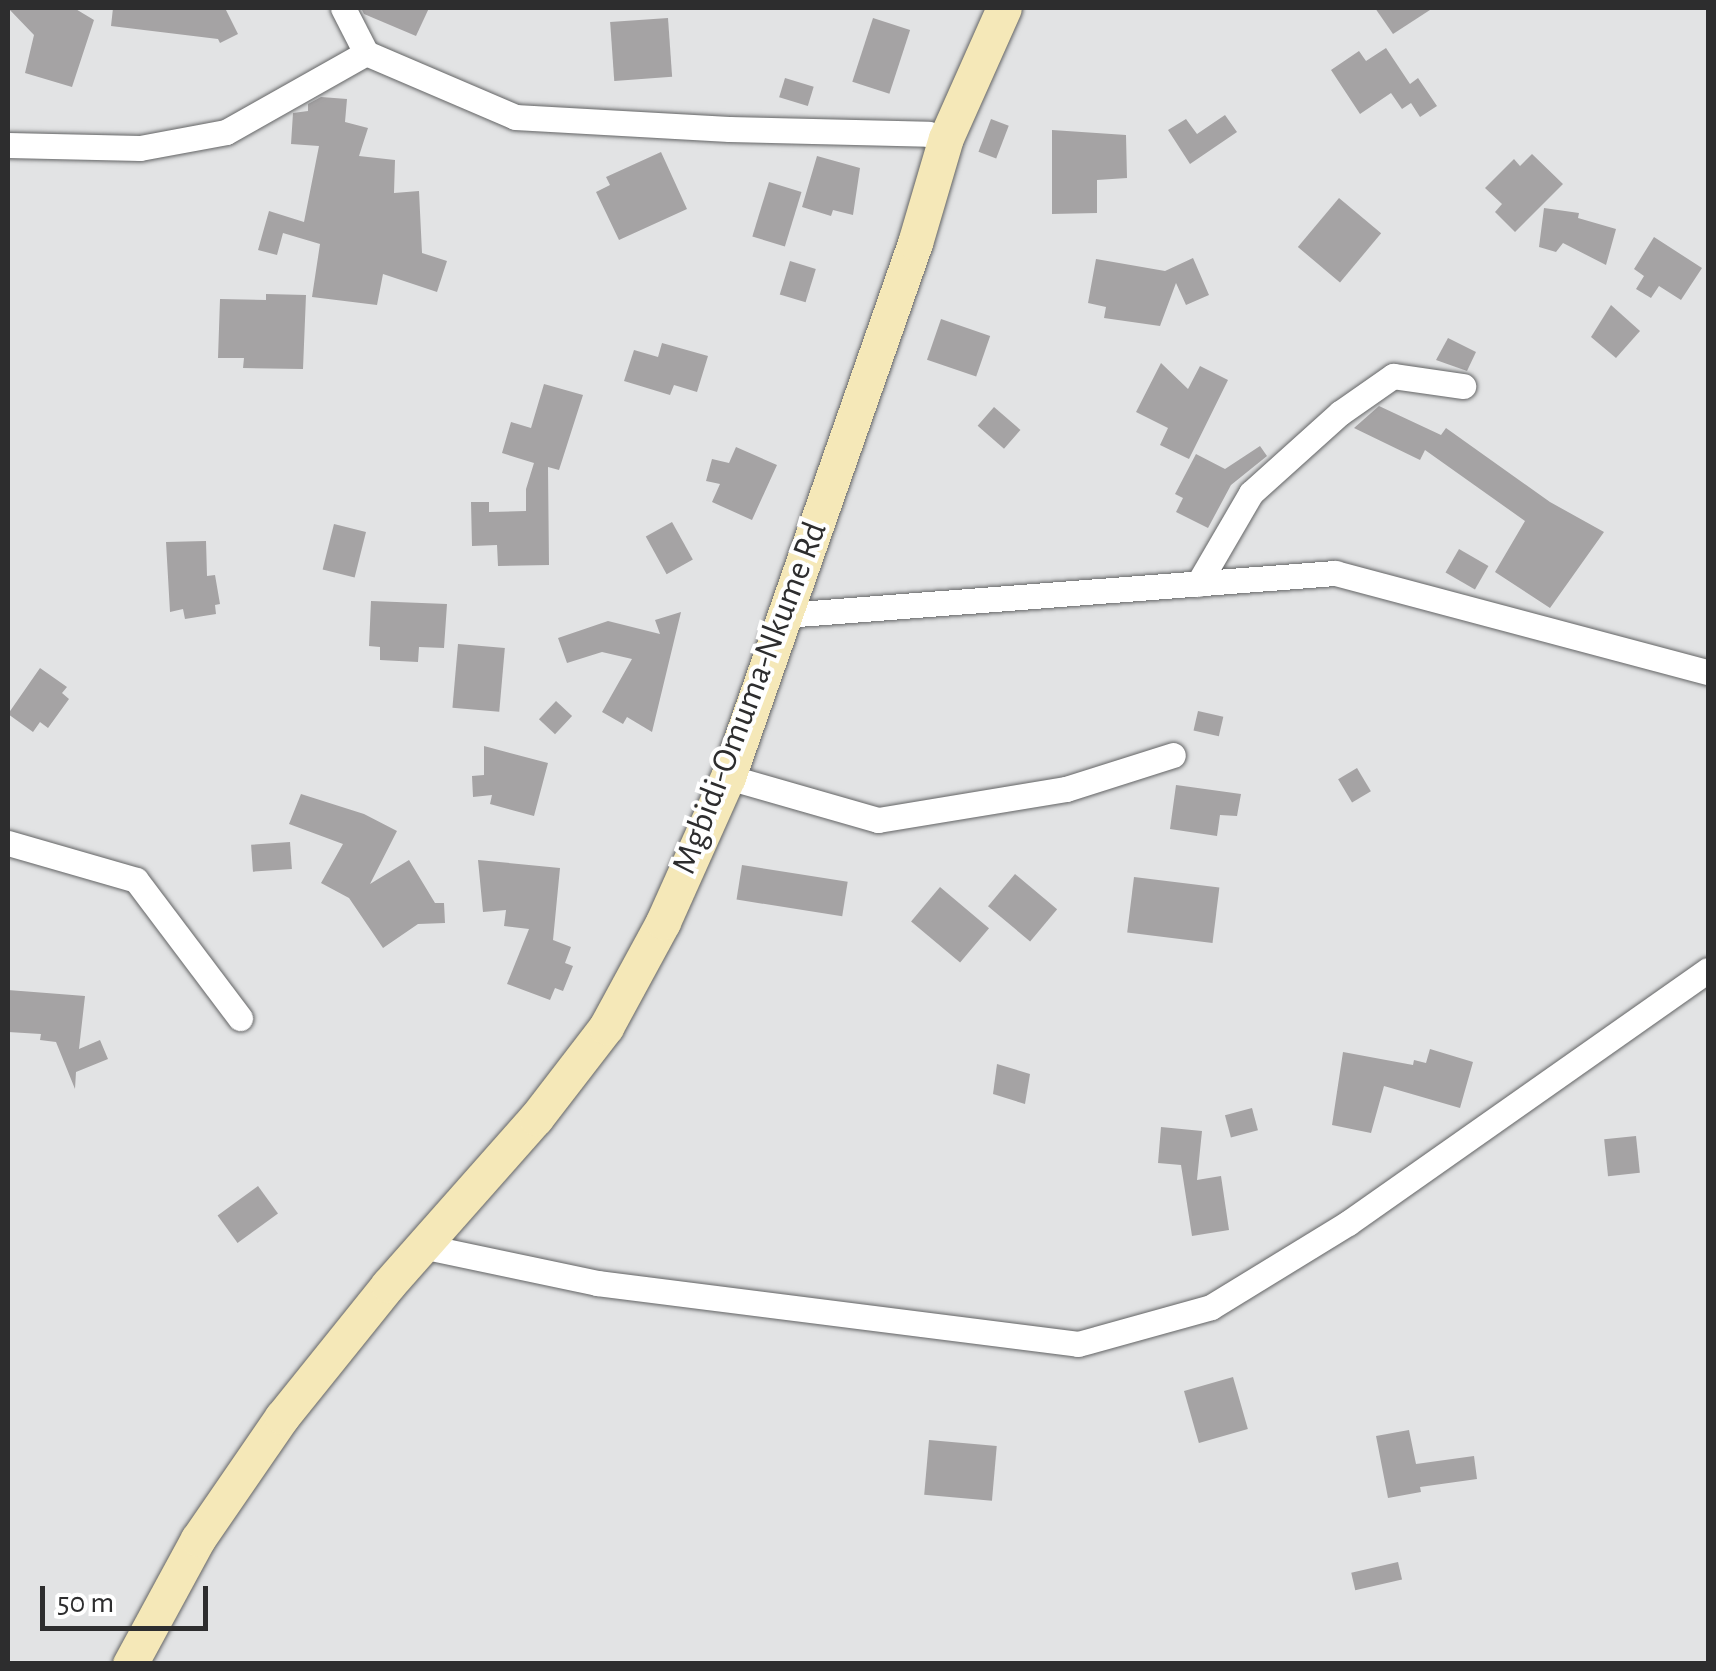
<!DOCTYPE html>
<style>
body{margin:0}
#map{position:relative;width:1716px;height:1671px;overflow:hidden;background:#e2e3e4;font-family:"Alegreya Sans",sans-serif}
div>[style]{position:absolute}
.building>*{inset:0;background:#a5a3a4;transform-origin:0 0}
.roads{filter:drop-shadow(0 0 2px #636465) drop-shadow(0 0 2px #636465)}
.street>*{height:25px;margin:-12.5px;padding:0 12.5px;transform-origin:12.5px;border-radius:12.5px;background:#fff}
.secondary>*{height:35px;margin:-17.5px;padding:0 17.5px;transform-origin:17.5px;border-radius:17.5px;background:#f5e8b8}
span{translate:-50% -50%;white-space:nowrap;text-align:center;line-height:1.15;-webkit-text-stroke:8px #fff;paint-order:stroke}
.street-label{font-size:35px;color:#2d2d2e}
.frame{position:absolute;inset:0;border:10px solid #2d2d2e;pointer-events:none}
.scale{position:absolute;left:40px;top:1586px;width:168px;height:45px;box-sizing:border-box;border:5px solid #2d2d2e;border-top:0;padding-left:12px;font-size:30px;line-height:35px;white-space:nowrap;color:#2d2d2e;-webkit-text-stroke:8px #fff;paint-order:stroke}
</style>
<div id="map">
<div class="building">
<i style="clip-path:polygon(8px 8px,74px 8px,94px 20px,72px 87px,25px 73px,34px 35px)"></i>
<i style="clip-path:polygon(113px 8px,225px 8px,238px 34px,220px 43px,218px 39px,111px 26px)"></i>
<i style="clip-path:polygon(361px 8px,429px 8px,416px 36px,364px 14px)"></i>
<i style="clip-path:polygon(1375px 8px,1433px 8px,1393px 34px)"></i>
<i style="left:668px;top:18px;width:59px;height:58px;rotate:86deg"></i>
<i style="left:873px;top:18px;width:39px;height:67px;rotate:18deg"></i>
<i style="clip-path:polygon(1386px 48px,1410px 84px,1418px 78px,1437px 106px,1420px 117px,1411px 103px,1402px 109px,1391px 93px,1360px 114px,1331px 70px,1359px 51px,1366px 61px)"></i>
<i style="left:785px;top:78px;width:30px;height:20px;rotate:17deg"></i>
<i style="clip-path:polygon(321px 97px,347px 99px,345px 122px,368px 128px,359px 156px,395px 160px,394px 193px,419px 191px,422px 253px,447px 261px,437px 292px,383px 274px,377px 305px,312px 297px,320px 244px,283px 233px,277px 255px,258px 250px,269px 211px,304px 222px,319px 146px,291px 144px,293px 113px,308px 111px,308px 104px)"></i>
<i style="clip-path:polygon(1225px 115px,1237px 132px,1190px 164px,1168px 130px,1186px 119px,1197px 134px)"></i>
<i style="left:991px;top:119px;width:19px;height:35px;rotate:21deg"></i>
<i style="clip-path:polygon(1052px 130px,1126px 135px,1127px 178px,1097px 180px,1097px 213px,1052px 214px)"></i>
<i style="clip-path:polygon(661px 152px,687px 209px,619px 240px,596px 192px,610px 185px,606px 177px)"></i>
<i style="clip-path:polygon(1532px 154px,1563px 184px,1515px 232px,1495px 212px,1502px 204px,1485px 188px,1514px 159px,1520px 166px)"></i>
<i style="clip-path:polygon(817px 156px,860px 168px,853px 215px,833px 210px,831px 216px,802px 207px)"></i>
<i style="left:769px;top:182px;width:34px;height:57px;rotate:17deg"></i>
<i style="left:1339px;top:198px;width:55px;height:64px;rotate:40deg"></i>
<i style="clip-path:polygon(1544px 208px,1579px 213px,1578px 218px,1616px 229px,1606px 265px,1563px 243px,1556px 252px,1539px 247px)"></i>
<i style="clip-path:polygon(1654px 237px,1702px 268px,1681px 300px,1659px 286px,1651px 298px,1636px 289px,1644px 276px,1634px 269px)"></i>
<i style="clip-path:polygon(1193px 258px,1209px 295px,1186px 305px,1176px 283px,1160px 326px,1104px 318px,1106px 307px,1088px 303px,1096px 259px,1165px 271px)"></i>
<i style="left:790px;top:261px;width:27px;height:35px;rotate:17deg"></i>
<i style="clip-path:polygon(266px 294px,306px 295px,303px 369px,243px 368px,244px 358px,218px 358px,220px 299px,266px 300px)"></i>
<i style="clip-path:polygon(1611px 305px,1640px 331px,1616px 358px,1591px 337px)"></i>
<i style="left:941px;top:319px;width:52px;height:43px;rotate:19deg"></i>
<i style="clip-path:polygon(1448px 338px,1476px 352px,1467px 371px,1436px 360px)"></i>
<i style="clip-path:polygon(662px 343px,708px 356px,697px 392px,674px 385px,670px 395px,624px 381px,634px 350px,658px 357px)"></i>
<i style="clip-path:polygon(1161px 363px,1188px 389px,1200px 366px,1228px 380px,1189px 459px,1160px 445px,1168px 428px,1136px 412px)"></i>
<i style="clip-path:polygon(544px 384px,583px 395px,559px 470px,548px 467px,549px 565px,498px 566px,497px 545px,472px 546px,471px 502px,489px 502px,489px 512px,526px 511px,526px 489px,534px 463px,502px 453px,511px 422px,531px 428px)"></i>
<i style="clip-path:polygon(1379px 406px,1441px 435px,1446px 428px,1550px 502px,1604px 532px,1550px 608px,1495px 572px,1525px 521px,1425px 450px,1420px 460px,1354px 428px)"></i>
<i style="left:994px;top:407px;width:35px;height:25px;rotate:41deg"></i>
<i style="clip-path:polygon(1260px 446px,1267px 456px,1231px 485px,1208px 528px,1176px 512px,1183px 498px,1175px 494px,1196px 454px,1225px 469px)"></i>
<i style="clip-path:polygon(736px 447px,777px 465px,752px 520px,712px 502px,720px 484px,706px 481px,712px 459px,729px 463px)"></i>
<i style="left:672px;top:522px;width:43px;height:30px;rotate:61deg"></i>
<i style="left:334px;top:524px;width:33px;height:47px;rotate:14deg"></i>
<i style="clip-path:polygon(206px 541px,207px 576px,215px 575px,220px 604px,215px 605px,216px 614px,185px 619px,183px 609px,170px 612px,166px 542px)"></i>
<i style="left:1459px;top:549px;width:34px;height:27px;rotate:30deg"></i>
<i style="clip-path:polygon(371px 601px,447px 604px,444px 648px,419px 647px,418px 662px,380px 660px,380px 647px,369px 646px)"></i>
<i style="clip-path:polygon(681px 612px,652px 732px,627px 717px,623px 724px,602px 712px,632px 659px,602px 652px,567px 663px,558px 638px,608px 621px,660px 634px,655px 620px)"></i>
<i style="left:458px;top:644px;width:47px;height:64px;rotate:5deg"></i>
<i style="clip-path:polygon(40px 668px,67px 687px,62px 693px,69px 699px,48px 728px,40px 722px,33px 732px,8px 714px)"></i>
<i style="left:556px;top:701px;width:22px;height:25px;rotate:43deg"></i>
<i style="left:1198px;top:711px;width:26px;height:20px;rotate:13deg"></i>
<i style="clip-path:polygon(484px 746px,548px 763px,534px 816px,490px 804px,492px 795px,473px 797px,472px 776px,484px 775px)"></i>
<i style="left:1357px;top:768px;width:27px;height:22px;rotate:59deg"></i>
<i style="clip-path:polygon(1176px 785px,1241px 794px,1237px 816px,1220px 815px,1217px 836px,1170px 829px)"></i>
<i style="clip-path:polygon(301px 794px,364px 814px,397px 831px,370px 884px,409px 860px,435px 903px,444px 903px,445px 923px,418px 924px,383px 948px,349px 898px,321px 883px,343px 844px,289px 824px)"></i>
<i style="left:290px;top:842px;width:27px;height:39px;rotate:86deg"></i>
<i style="clip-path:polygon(478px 860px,560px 868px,553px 940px,571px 947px,565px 963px,573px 966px,563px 991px,555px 988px,550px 1000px,507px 984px,529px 929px,504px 926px,506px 910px,483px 912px)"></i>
<i style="left:742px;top:865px;width:107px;height:35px;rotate:9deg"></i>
<i style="left:1015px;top:874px;width:55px;height:42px;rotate:40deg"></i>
<i style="left:1134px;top:877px;width:86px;height:56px;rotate:7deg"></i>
<i style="left:940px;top:887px;width:64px;height:45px;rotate:40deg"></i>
<i style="clip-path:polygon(8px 990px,85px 996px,79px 1049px,100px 1040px,108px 1059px,76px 1072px,75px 1089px,56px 1042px,40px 1040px,41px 1034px,8px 1032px)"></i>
<i style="clip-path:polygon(1430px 1049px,1473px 1062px,1460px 1108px,1384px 1086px,1371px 1133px,1332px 1125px,1343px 1052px,1413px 1065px,1414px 1060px,1426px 1063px)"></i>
<i style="clip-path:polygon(997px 1064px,1030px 1074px,1025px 1104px,993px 1094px)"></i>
<i style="left:1252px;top:1108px;width:23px;height:28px;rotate:75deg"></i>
<i style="clip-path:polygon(1161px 1127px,1202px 1131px,1197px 1180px,1221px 1176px,1229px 1230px,1192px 1236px,1181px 1165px,1158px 1163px)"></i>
<i style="left:1636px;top:1136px;width:37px;height:32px;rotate:84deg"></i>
<i style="left:258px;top:1186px;width:34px;height:50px;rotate:54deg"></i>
<i style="left:1233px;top:1377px;width:54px;height:51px;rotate:74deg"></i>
<i style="clip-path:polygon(1409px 1430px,1416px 1464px,1474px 1456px,1477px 1479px,1420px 1487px,1421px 1492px,1388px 1498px,1376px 1436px)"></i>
<i style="left:929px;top:1440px;width:68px;height:55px;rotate:5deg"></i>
<i style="left:1398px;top:1562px;width:18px;height:48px;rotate:77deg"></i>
</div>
<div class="roads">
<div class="street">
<i style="left:343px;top:8px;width:51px;rotate:62.9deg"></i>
<i style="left:8px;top:145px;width:132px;rotate:1.3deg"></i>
<i style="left:140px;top:148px;width:87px;rotate:-10.5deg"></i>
<i style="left:226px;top:132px;width:161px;rotate:-29.4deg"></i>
<i style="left:366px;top:53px;width:162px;rotate:23.2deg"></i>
<i style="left:515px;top:117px;width:214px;rotate:3.2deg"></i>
<i style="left:729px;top:129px;width:199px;rotate:1.4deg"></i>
<i style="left:928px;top:134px;width:18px;rotate:13deg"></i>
<i style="left:1198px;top:584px;width:105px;rotate:-59.8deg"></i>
<i style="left:1251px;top:493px;width:120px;rotate:-42deg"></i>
<i style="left:1340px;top:413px;width:65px;rotate:-34.9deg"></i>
<i style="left:1393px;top:376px;width:71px;rotate:8.1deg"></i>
<i style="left:785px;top:615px;width:552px;rotate:-4.37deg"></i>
<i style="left:1335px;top:573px;width:386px;rotate:14.9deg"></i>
<i style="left:728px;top:777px;width:156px;rotate:16deg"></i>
<i style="left:878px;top:820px;width:191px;rotate:-9.4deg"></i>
<i style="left:1066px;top:789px;width:112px;rotate:-17.6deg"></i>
<i style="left:8px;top:843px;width:133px;rotate:16.1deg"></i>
<i style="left:136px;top:880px;width:173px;rotate:53deg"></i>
<i style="left:422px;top:1246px;width:179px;rotate:11.9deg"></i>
<i style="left:597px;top:1283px;width:485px;rotate:7.2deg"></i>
<i style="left:1078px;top:1344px;width:138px;rotate:-15.5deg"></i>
<i style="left:1211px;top:1307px;width:161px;rotate:-31.5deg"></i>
<i style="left:1348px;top:1223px;width:440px;rotate:-35.1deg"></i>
</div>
<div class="secondary">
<i style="left:130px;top:1664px;width:142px;rotate:-61.5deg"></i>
<i style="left:198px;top:1539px;width:148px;rotate:-55.5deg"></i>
<i style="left:282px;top:1417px;width:169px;rotate:-51.2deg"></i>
<i style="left:388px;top:1285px;width:223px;rotate:-48.5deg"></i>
<i style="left:536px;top:1118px;width:115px;rotate:-52.4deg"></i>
<i style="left:606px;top:1027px;width:119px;rotate:-61.5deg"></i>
<i style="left:663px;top:922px;width:159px;rotate:-65.9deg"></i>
<i style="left:728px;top:777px;width:566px;rotate:-70.7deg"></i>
<i style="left:915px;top:243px;width:109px;rotate:-73.6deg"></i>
<i style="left:946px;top:138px;width:142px;rotate:-66deg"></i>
</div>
</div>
<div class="street-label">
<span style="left:750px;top:698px;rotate:-69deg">Mgbidi-Omuma-Nkume Rd</span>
</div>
<div class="frame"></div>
<div class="scale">50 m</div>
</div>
